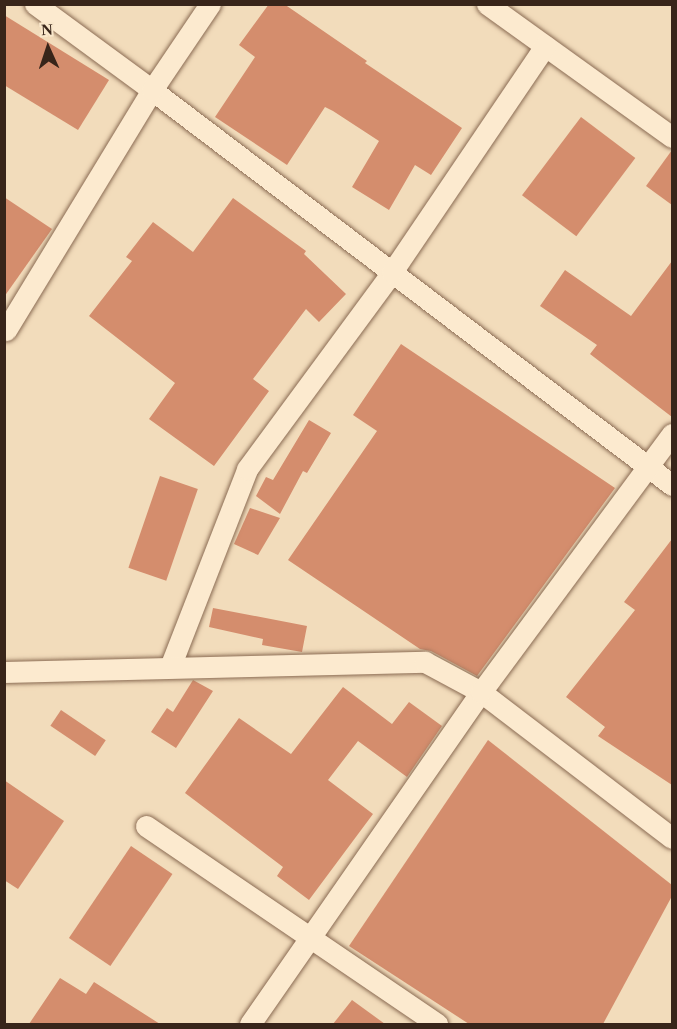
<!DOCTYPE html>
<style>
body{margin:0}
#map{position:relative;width:677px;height:1029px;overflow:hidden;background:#f2dcbb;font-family:"Times New Roman",serif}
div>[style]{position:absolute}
.building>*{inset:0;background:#d48d6d;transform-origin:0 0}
.roads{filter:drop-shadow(0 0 2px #8a6b53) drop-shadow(0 0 2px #8a6b53)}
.street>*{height:21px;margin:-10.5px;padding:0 10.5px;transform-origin:10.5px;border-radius:10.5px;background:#fceacf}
span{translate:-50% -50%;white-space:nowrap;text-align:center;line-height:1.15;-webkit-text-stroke:6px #f9e7cb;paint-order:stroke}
.frame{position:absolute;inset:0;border:6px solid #38251a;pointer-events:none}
.north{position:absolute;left:18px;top:18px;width:60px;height:60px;-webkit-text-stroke:4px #f9e7cb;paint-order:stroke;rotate:357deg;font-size:16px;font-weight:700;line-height:24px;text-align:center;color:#38251a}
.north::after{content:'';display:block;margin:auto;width:21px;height:27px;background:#38251a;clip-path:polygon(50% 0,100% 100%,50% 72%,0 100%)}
</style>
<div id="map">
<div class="building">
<i style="clip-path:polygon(269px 4px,284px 4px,367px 61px,365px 63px,462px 128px,431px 175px,415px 165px,389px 210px,352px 187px,379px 141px,333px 111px,325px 107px,287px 165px,215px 117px,255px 57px,239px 45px)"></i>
<i style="clip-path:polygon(4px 15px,109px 80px,78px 130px,4px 85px)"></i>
<i style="left:581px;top:117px;width:68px;height:98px;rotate:37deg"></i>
<i style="clip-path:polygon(672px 150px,672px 205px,646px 186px)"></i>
<i style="clip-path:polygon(4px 197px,52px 229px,4px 297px)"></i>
<i style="clip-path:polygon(233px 198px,306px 251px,304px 254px,346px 294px,319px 322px,306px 309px,253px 379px,269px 391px,214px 466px,149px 419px,175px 383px,89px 316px,132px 261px,126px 257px,153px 222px,193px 252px)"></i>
<i style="clip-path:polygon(672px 261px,672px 417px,590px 354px,597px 345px,540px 306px,565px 270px,631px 316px)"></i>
<i style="clip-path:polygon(401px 344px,615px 488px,477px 676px,431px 651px,420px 649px,288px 560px,377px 431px,353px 415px)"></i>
<i style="clip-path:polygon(309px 420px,331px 433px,307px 473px,303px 471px,280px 514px,256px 496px,266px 477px,273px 480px)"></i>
<i style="left:160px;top:476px;width:40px;height:97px;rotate:19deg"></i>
<i style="clip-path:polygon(250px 508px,280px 518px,258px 555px,234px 544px)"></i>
<i style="clip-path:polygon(672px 539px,672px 785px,598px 736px,605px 727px,566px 697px,635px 610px,624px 602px)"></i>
<i style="clip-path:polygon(213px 608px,307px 626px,302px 652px,262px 645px,263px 639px,209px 627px)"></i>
<i style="clip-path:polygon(193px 680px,213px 691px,176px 748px,151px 732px,167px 708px,173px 712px)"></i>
<i style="clip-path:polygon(343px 687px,392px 724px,409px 702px,442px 726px,407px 777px,358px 741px,328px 780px,373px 814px,309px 900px,277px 876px,283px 867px,185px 793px,239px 718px,291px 754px)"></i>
<i style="left:61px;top:710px;width:54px;height:19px;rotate:34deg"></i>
<i style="clip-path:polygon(488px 740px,672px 885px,672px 896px,603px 1024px,469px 1024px,349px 946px)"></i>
<i style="clip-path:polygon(4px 780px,64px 821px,18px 889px,4px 880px)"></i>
<i style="left:131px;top:846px;width:50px;height:111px;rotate:34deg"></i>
<i style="clip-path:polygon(60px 978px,86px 994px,94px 982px,160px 1024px,29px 1024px)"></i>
<i style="clip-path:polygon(352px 1000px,385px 1024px,333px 1024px)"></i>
</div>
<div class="roads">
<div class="street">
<i style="left:35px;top:4px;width:145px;rotate:36.3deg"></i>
<i style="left:152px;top:90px;width:653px;rotate:37.22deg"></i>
<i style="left:487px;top:4px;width:228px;rotate:35.7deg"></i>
<i style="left:6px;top:330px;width:281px;rotate:-58.7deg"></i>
<i style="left:152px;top:90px;width:104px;rotate:-56deg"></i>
<i style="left:170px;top:667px;width:212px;rotate:-68.7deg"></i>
<i style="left:247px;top:469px;width:245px;rotate:-53.6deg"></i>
<i style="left:392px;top:272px;width:273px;rotate:-55.9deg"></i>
<i style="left:4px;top:672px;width:421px;rotate:-1.4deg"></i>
<i style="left:425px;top:662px;width:64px;rotate:28.2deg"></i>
<i style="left:481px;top:692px;width:240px;rotate:37.4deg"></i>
<i style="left:146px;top:826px;width:352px;rotate:34.2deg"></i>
<i style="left:250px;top:1024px;width:404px;rotate:-55.2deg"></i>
<i style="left:481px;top:692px;width:321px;rotate:-53.5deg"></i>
</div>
</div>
<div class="frame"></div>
<div class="north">N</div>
</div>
